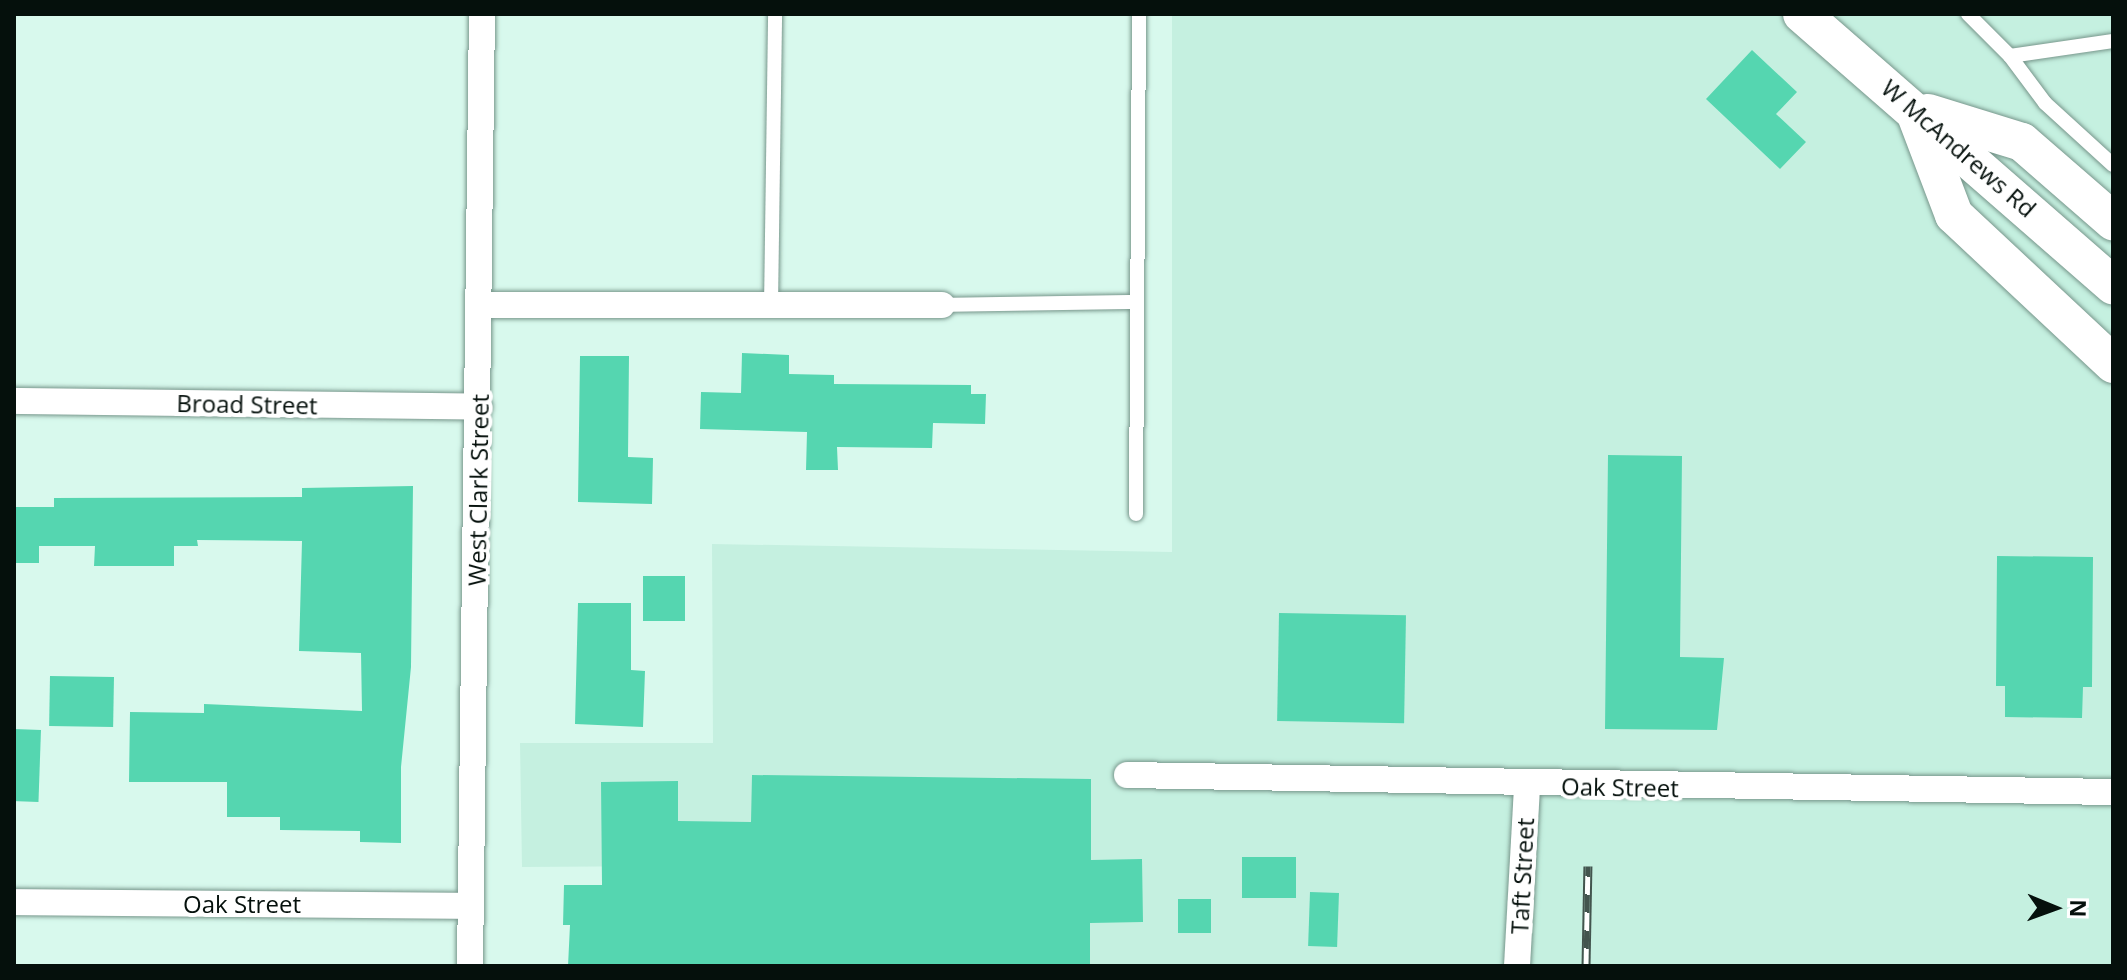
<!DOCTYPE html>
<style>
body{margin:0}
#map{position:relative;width:2127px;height:980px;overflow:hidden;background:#d8f9ed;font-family:"Open Sans",sans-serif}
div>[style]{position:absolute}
.built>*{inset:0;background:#c5f0e0}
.building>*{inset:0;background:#55d6b0;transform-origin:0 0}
.roads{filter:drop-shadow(0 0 2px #77968b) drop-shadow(0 0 2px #77968b)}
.service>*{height:14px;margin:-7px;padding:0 7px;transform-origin:7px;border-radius:7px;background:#fff}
.minor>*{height:26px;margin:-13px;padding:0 13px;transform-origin:13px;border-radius:13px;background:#fff}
.secondary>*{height:38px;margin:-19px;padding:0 19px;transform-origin:19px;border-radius:19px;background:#fff}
.rail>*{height:9px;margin-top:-4.5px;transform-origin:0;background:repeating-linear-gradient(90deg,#fff 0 18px,#43554e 0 36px);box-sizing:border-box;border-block:2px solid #43554e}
span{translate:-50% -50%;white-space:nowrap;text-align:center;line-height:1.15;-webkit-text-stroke:8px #fff;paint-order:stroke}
.street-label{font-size:24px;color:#05100c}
.frame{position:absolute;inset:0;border:16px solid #05100c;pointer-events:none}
.north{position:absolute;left:2015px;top:868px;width:80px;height:80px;-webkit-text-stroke:6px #fff;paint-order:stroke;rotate:91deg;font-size:22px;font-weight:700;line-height:32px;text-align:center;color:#05100c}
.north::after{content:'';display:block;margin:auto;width:28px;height:36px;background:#05100c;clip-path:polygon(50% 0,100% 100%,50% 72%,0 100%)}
</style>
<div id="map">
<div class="built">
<i style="clip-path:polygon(1172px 14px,2113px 14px,2113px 966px,671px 966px,672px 866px,522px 867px,520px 743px,713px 743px,712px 544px,1172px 552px)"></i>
</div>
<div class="building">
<i style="clip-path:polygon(1752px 50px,1797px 92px,1776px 114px,1806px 142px,1780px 169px,1706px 99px)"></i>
<i style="clip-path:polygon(742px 353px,789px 355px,789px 374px,834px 375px,834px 384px,971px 385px,971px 394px,986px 394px,985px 424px,933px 423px,932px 448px,837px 447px,838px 470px,806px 470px,807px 432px,700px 429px,701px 392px,741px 393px)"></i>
<i style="clip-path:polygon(580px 356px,629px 356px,628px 457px,653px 458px,652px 504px,578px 502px)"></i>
<i style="clip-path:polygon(1608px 455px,1682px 456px,1680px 657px,1724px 658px,1717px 730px,1605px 729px)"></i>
<i style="clip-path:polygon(413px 486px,411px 667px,401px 767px,401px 843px,360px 842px,360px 831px,280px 830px,280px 817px,227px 817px,227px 782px,129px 782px,130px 712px,204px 713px,204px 704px,362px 711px,361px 653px,299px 651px,302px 541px,197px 540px,198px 546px,174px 546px,174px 566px,94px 566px,95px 546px,39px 546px,39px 563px,14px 563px,14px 507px,54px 507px,54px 498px,302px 497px,302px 488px)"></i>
<i style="clip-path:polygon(1997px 556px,2093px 557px,2092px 687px,2083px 687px,2082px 718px,2005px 717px,2005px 686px,1996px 686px)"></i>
<i style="left:643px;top:576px;width:42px;height:45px"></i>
<i style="clip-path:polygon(578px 603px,631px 603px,631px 670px,645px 671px,643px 727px,575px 724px)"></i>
<i style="left:1279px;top:613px;width:127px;height:108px;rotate:1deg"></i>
<i style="left:50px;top:676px;width:64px;height:50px;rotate:1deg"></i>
<i style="left:14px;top:729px;width:27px;height:72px;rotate:2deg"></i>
<i style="clip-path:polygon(752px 775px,1091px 779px,1091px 860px,1142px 859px,1143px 922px,1090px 923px,1090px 966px,568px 966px,570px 925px,563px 925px,564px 885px,602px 885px,601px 782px,678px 781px,678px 821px,751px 822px)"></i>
<i style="left:1242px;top:857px;width:54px;height:41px"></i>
<i style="left:1310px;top:892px;width:29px;height:54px;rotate:2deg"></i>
<i style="left:1178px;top:899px;width:33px;height:34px"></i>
</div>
<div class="roads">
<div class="service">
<i style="left:1968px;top:14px;width:59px;rotate:45deg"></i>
<i style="left:2010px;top:56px;width:104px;rotate:-8.3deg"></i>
<i style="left:2010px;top:56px;width:59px;rotate:53.3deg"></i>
<i style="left:2045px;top:103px;width:92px;rotate:42.4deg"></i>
<i style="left:942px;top:305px;width:195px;rotate:-0.9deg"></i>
<i style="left:771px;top:307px;width:293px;rotate:-89.2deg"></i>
<i style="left:1136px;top:514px;width:500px;rotate:-89.66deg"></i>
</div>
<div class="minor">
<i style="left:481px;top:305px;width:461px"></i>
<i style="left:14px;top:401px;width:465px;rotate:0.7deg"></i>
<i style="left:1127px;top:775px;width:986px;rotate:0.99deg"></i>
<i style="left:14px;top:902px;width:457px;rotate:0.5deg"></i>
<i style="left:470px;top:966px;width:952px;rotate:-89.28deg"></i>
<i style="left:1517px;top:966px;width:180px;rotate:-86.8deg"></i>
</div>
<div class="secondary">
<i style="left:1802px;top:14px;width:413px;rotate:41.1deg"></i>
<i style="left:1928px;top:113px;width:98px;rotate:17.1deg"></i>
<i style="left:2022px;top:142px;width:121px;rotate:41deg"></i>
<i style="left:1916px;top:115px;width:107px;rotate:69.2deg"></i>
<i style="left:1954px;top:215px;width:218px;rotate:43.1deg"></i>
</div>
</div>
<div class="rail">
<i style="left:1586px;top:966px;width:100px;rotate:-88.9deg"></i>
</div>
<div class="street-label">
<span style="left:1959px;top:148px;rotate:41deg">W McAndrews Rd</span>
<span style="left:247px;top:404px;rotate:1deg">Broad Street</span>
<span style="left:478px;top:490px;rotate:-89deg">West Clark Street</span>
<span style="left:1620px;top:787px;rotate:1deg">Oak Street</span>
<span style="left:1522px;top:876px;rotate:-87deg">Taft Street</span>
<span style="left:242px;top:904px">Oak Street</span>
</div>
<div class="frame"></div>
<div class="north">N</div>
</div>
